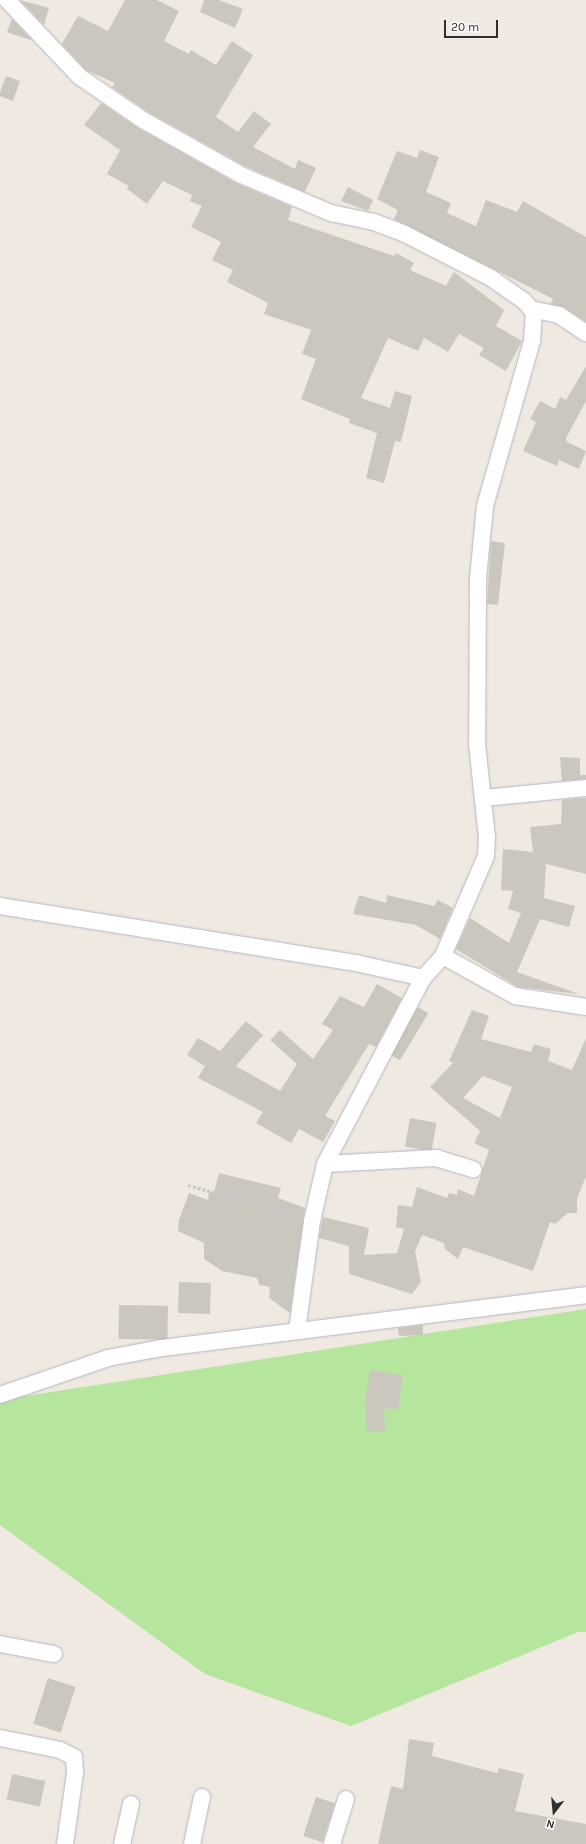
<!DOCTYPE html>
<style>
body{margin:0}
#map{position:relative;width:586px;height:1844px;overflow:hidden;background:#efe9e1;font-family:Karla,sans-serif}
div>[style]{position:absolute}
.green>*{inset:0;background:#b6e59e}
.building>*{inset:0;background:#cbc7bf;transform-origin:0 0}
.path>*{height:2.5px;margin-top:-1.25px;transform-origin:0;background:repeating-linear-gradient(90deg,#c9c9c9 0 3px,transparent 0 5px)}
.roads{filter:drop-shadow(0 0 1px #b4b7c1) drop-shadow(0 0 1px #b4b7c1)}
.minor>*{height:16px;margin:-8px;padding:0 8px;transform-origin:8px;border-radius:8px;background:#fff}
span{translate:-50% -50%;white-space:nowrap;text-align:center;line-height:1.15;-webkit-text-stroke:3.5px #fff;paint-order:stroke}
.north{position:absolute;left:534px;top:1792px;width:40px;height:40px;-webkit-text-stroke:3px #fff;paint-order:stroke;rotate:196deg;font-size:11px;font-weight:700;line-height:16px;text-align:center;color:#2e2e2e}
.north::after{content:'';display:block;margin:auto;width:14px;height:18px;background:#2e2e2e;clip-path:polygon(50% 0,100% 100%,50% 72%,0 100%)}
.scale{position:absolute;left:444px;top:20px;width:54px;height:18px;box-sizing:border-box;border:2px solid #2e2e2e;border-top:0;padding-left:5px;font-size:12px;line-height:14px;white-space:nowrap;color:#2e2e2e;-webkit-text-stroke:3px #fff;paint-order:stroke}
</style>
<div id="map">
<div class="green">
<i style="clip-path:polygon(586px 1309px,586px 1632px,578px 1632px,351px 1726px,205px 1674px,0 1525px,0 1400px)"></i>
</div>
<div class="building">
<i style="clip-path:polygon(20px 0,49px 8px,44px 25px)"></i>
<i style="clip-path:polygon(125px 0,157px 0,179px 11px,164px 41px,189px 54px,191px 50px,216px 65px,232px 41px,253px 55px,216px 117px,238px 132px,254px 111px,271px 124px,253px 147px,295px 169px,298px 160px,316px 168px,305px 192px,245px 166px,148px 112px,112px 87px,115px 83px,86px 70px,62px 44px,78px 16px,108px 31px)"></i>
<i style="clip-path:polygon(204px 0,219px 0,243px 9px,235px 28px,200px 12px)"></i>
<i style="clip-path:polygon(12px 19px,33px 41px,7px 32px)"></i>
<i style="left:6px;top:76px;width:15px;height:21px;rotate:20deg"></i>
<i style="clip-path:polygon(101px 103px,138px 128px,236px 183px,292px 207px,288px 220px,394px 256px,396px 253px,414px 263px,410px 270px,446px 286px,454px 272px,504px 310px,496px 326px,522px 341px,506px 371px,479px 355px,484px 348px,459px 334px,448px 352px,424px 338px,418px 351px,388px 338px,361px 398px,390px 408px,395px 391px,412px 396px,401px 442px,395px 441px,384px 483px,366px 478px,377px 433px,349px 423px,350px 419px,301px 399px,316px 359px,302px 354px,311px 330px,264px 314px,268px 303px,227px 282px,233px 270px,212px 260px,221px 242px,191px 227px,202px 206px,190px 201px,192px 195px,163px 181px,147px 204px,127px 189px,129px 186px,107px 174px,120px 150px,84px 125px)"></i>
<i style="clip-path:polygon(420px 150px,439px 157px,426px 192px,451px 203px,447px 213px,476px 226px,486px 200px,517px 212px,523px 201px,586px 237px,586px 322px,564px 307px,551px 304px,553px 299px,394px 219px,398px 210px,377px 199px,397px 151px,417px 158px)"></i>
<i style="clip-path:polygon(348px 187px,373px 200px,368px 211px,341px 201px)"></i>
<i style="clip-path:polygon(586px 366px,586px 401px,566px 438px,567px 442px,586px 451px,579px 469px,559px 460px,557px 466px,523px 451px,536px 422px,530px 419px,540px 401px,555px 409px,560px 397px,566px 400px)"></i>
<i style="clip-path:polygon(491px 541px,505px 543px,498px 605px,487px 604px)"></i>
<i style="clip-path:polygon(560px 757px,580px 758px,580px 775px,586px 775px,586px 779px,562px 781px)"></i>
<i style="clip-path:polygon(586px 798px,586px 874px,546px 864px,544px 898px,575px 906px,569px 927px,540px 919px,517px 972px,579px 994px,518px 987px,456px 949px,470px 918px,509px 943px,521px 913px,508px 909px,513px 891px,501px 890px,503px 849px,533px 852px,530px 827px,561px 824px,562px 800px)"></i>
<i style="clip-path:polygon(359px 895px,386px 903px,387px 895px,434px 906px,438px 900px,453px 908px,440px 939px,416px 925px,353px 914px)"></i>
<i style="clip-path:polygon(377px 984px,402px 998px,376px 1047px,369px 1044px,325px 1116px,335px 1121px,323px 1142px,299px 1129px,291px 1143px,256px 1123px,263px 1112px,198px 1078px,205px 1066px,187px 1055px,198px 1038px,220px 1051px,246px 1021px,263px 1035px,236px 1066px,280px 1091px,297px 1064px,270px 1040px,280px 1030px,313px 1059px,333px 1030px,322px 1024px,340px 996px,364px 1007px)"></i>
<i style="left:418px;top:1007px;width:12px;height:55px;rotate:31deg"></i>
<i style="clip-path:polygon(evenodd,472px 1010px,489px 1016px,481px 1039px,531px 1052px,534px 1044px,551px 1049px,548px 1061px,572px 1070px,586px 1038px,586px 1176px,577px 1199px,577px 1213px,568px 1213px,555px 1224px,550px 1222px,533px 1271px,463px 1247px,458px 1259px,445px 1249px,444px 1243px,422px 1235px,415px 1251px,421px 1282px,412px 1294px,349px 1274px,349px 1246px,319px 1238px,323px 1217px,369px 1228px,364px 1255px,397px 1253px,404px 1229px,396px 1227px,398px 1205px,412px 1207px,417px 1187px,447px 1198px,449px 1193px,457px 1195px,458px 1189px,474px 1196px,489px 1150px,474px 1143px,480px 1131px,430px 1087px,453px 1063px,449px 1061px,472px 1010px,483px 1076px,512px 1087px,500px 1118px,463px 1098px,483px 1076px)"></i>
<i style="left:410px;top:1118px;width:27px;height:29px;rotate:10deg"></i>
<i style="clip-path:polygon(219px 1173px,281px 1188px,278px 1198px,305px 1208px,290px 1313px,269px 1298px,270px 1287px,259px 1285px,257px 1278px,222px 1271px,204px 1259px,204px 1243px,178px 1231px,179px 1220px,189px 1193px,208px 1200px,209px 1192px,214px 1193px)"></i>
<i style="left:179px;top:1282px;width:32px;height:31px;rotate:2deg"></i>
<i style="left:119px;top:1305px;width:49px;height:34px;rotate:1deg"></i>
<i style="clip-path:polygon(423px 1325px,423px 1335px,399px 1336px,398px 1328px)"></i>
<i style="clip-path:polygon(370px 1370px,403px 1375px,398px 1410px,384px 1408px,385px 1431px,367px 1432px,365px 1400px)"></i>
<i style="left:48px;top:1678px;width:29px;height:48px;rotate:18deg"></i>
<i style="clip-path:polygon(409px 1739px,434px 1743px,432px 1756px,497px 1773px,499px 1768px,524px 1774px,515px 1811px,586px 1824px,586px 1844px,378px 1844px,391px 1786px,403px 1789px)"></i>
<i style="left:12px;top:1774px;width:34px;height:26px;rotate:12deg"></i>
<i style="left:316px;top:1797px;width:20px;height:41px;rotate:18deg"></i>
</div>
<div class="path">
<i style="left:188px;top:1185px;width:113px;rotate:15.9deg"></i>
</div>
<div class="roads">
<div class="minor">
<i style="left:7px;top:0;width:106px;rotate:46.5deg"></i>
<i style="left:80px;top:77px;width:76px;rotate:34.3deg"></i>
<i style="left:143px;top:120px;width:112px;rotate:29.3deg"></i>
<i style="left:241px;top:175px;width:98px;rotate:22.9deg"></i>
<i style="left:331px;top:213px;width:44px;rotate:11.8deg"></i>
<i style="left:374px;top:222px;width:33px;rotate:21deg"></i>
<i style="left:405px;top:234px;width:97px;rotate:27.1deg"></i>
<i style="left:491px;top:278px;width:40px;rotate:34.9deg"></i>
<i style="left:524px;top:301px;width:15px;rotate:48deg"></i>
<i style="left:534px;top:312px;width:29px;rotate:94deg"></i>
<i style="left:532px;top:341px;width:172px;rotate:105.9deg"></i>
<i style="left:485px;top:506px;width:73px;rotate:95.5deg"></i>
<i style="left:478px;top:579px;width:165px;rotate:90.3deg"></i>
<i style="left:477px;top:744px;width:94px;rotate:83.9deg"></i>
<i style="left:487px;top:837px;width:19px;rotate:93deg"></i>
<i style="left:486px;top:856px;width:109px;rotate:113.3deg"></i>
<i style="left:443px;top:956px;width:30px;rotate:132deg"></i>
<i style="left:423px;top:978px;width:210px;rotate:117.8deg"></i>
<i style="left:325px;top:1164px;width:58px;rotate:102.8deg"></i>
<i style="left:312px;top:1221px;width:110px;rotate:97.8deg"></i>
<i style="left:531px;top:309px;width:29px;rotate:12deg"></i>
<i style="left:559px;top:315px;width:32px;rotate:34deg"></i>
<i style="left:484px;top:798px;width:102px;rotate:-5.6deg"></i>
<i style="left:0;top:906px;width:361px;rotate:9.1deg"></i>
<i style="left:356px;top:963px;width:69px;rotate:12.6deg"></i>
<i style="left:443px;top:956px;width:82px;rotate:29.1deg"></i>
<i style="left:515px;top:996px;width:72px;rotate:8.8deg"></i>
<i style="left:325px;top:1164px;width:111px;rotate:-3.1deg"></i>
<i style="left:436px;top:1158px;width:39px;rotate:17deg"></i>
<i style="left:0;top:1395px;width:114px;rotate:-18.9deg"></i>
<i style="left:108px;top:1358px;width:55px;rotate:-10.5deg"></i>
<i style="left:162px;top:1348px;width:427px;rotate:-7.1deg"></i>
<i style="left:0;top:1644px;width:55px;rotate:10.5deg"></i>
<i style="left:0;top:1738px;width:61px;rotate:11.3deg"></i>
<i style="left:60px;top:1750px;width:16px;rotate:27deg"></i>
<i style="left:74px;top:1757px;width:16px;rotate:86deg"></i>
<i style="left:75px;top:1773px;width:72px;rotate:98deg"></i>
<i style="left:122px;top:1844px;width:41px;rotate:-77.3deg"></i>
<i style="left:192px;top:1844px;width:48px;rotate:-78deg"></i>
<i style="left:332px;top:1844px;width:47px;rotate:-72.7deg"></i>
</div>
</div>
<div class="north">N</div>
<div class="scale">20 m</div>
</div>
